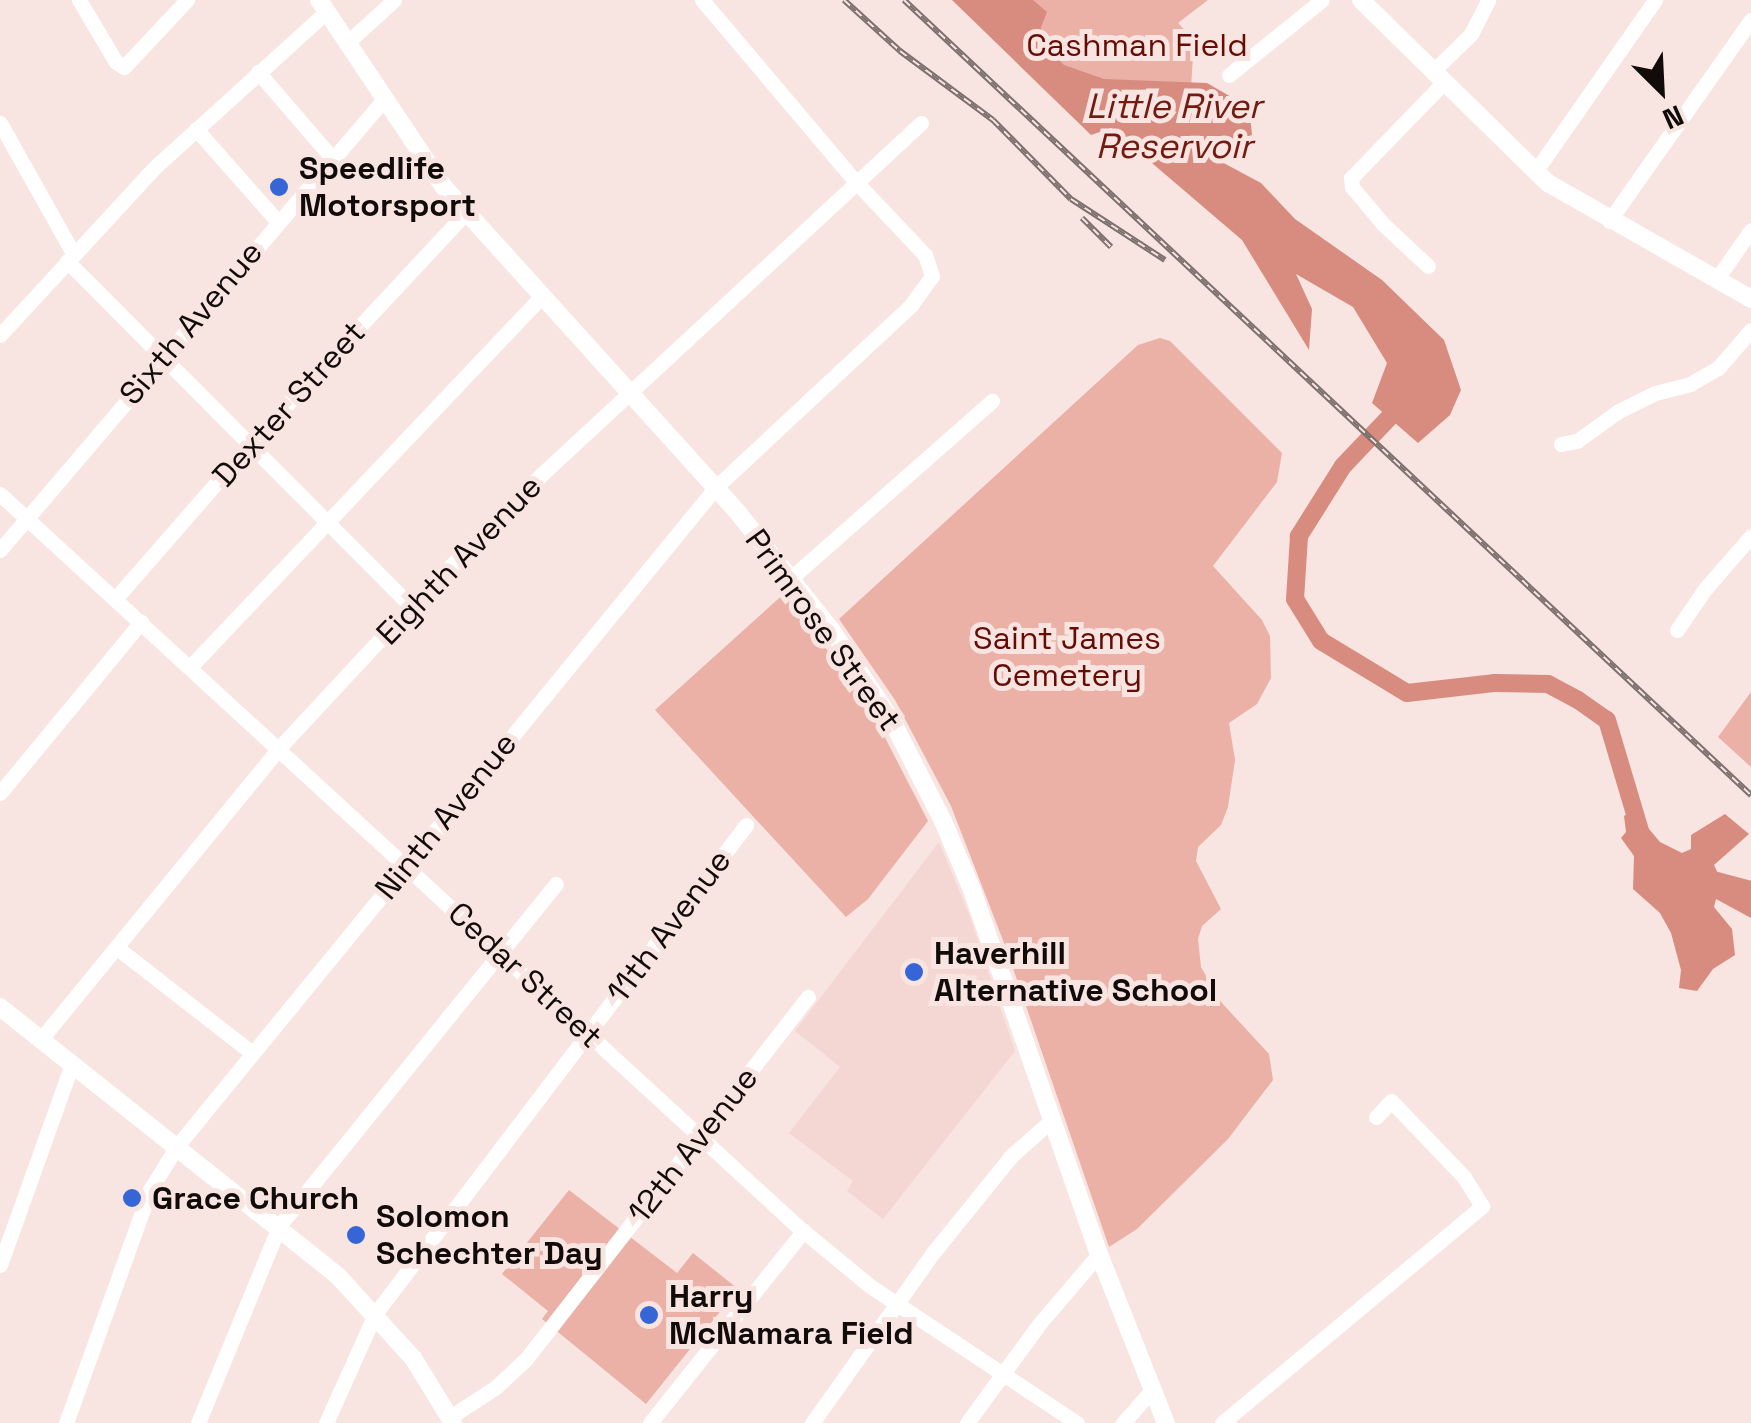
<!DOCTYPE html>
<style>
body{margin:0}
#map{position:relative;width:1751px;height:1423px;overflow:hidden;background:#f8e4e0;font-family:"Space Grotesk",sans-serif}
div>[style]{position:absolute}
.built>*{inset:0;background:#f4d7d2}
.green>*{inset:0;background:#ebb0a6}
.water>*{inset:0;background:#d78c7f}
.river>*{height:18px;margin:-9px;padding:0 9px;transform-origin:9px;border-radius:9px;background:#d78c7f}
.minor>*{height:15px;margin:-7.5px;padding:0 7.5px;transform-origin:7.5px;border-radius:7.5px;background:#fff}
.major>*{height:18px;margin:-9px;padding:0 9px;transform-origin:9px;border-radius:9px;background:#fff}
.rail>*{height:6px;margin-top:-3px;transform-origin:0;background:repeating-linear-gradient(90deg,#f8e4e0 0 8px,#7c706d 0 16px);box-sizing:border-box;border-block:2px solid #7c706d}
.dots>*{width:28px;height:28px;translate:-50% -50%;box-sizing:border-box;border:5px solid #f8e4e0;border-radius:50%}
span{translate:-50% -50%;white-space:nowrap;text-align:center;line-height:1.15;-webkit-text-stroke:10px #f8e4e0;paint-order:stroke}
.park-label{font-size:32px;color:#670c05}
.poi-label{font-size:32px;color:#110b0a;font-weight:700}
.left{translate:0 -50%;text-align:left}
.street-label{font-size:32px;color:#110b0a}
.water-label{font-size:35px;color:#731a11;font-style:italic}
.north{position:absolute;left:1611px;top:40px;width:100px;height:100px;-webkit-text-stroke:8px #f8e4e0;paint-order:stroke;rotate:156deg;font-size:28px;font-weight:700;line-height:40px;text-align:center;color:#110b0a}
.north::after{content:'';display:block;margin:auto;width:35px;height:45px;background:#110b0a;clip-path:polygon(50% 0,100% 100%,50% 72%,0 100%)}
</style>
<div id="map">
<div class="built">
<i style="clip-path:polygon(939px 842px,969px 914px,1015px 1051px,883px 1219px,847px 1191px,853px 1181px,789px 1133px,840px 1067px,795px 1031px)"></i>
</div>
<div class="green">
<i style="clip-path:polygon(1015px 0,1208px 0,1178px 23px,1194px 40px,1191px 88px,1153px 93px,1067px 71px,1037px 46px)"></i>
<i style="clip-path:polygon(1160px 338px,1170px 341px,1282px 453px,1277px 482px,1213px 566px,1262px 620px,1270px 636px,1271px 678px,1257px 704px,1229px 723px,1235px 760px,1228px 807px,1221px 825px,1198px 847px,1196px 861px,1221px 909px,1202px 926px,1198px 939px,1201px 967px,1221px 1002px,1269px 1054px,1273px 1080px,1228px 1139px,1137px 1229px,1109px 1247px,1006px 948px,951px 806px,895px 700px,839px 619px,1138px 345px)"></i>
<i style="clip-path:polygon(787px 591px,879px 726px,928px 821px,868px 899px,846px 917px,655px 710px)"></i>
<i style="clip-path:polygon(1751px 692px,1751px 767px,1718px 737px)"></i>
<i style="clip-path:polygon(569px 1190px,677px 1273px,693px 1253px,738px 1289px,646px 1404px,542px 1319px,548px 1311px,502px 1274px)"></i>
</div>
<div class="water">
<i style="clip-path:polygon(952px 0,1033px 0,1047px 12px,1041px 27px,1042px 43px,1064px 65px,1104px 79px,1207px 83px,1233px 98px,1250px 115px,1252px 135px,1213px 148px,1218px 160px,1261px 183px,1295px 219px,1382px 280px,1444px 340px,1461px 390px,1450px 415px,1418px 443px,1372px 403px,1387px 363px,1353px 307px,1296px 274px,1312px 309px,1309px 350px,1242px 240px,1111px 128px,1091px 135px)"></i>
<i style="clip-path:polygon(1633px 810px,1660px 842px,1682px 853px,1691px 849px,1691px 835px,1725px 814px,1749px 834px,1714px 865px,1720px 878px,1751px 895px,1751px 918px,1716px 899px,1714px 907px,1732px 929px,1735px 955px,1713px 969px,1697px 991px,1679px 988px,1681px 970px,1671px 933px,1660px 913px,1633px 889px,1634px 856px,1621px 838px,1626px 832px,1624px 816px)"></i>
</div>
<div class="river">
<i style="left:1403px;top:403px;width:87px;rotate:133.6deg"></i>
<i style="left:1343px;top:466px;width:83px;rotate:122.2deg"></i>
<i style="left:1299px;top:536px;width:63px;rotate:93.6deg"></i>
<i style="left:1295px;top:599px;width:49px;rotate:58.2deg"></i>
<i style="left:1321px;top:641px;width:100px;rotate:31.2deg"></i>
<i style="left:1407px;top:693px;width:89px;rotate:-6.5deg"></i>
<i style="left:1495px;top:683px;width:53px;rotate:1.1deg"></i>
<i style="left:1548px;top:684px;width:34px;rotate:28deg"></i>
<i style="left:1578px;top:700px;width:35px;rotate:35deg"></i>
<i style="left:1607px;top:720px;width:116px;rotate:73.4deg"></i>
<i style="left:1713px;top:880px;width:39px;rotate:15deg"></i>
</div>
<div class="minor">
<i style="left:79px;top:0;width:72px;rotate:59.2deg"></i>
<i style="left:116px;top:62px;width:9px;rotate:32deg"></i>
<i style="left:124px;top:67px;width:92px;rotate:-46.8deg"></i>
<i style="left:349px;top:41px;width:61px;rotate:-42.3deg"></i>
<i style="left:258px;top:72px;width:113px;rotate:49.3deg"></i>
<i style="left:1432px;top:72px;width:54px;rotate:-44.3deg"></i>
<i style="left:1471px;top:34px;width:38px;rotate:-63deg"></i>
<i style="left:1229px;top:75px;width:119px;rotate:-38.9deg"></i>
<i style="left:0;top:123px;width:149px;rotate:60.7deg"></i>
<i style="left:196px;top:129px;width:123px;rotate:48.6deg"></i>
<i style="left:1535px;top:172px;width:210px;rotate:-55.1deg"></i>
<i style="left:1609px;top:221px;width:246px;rotate:-54.8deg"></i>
<i style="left:67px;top:261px;width:487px;rotate:45.1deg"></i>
<i style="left:1428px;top:266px;width:62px;rotate:-137deg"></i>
<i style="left:1383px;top:224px;width:48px;rotate:-130deg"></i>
<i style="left:1352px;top:187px;width:9px;rotate:-96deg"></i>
<i style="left:1351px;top:178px;width:132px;rotate:-45.9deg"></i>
<i style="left:1716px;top:280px;width:61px;rotate:-55deg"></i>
<i style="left:0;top:335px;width:227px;rotate:-47.3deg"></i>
<i style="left:154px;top:168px;width:234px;rotate:-42.2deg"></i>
<i style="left:1561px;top:444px;width:16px;rotate:-11deg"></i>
<i style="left:1577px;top:441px;width:49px;rotate:-35.9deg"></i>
<i style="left:1617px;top:412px;width:42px;rotate:-26.6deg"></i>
<i style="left:1655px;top:393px;width:36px;rotate:-14deg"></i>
<i style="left:1690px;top:384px;width:32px;rotate:-30deg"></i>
<i style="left:1718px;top:368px;width:50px;rotate:-49deg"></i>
<i style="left:0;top:494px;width:1081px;rotate:42.56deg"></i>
<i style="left:796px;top:1225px;width:96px;rotate:39.5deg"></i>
<i style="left:870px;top:1286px;width:248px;rotate:33.5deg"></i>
<i style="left:0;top:550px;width:594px;rotate:-49.58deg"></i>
<i style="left:791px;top:578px;width:268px;rotate:-41.4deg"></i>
<i style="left:115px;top:599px;width:206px;rotate:-48.9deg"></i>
<i style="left:250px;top:444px;width:317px;rotate:-47deg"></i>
<i style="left:1677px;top:630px;width:50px;rotate:-55.7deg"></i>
<i style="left:1705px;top:589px;width:70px;rotate:-49deg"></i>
<i style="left:190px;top:667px;width:511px;rotate:-46.51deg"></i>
<i style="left:0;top:793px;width:222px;rotate:-50.5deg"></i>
<i style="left:116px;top:947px;width:172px;rotate:37.9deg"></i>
<i style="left:41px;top:1039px;width:376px;rotate:-50.7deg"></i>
<i style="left:279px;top:748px;width:194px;rotate:-47.1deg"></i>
<i style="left:411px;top:606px;width:185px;rotate:-45.2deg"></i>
<i style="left:541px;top:475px;width:518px;rotate:-42.81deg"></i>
<i style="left:0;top:1265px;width:214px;rotate:-70.3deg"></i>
<i style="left:450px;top:1417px;width:55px;rotate:-33.1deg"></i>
<i style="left:496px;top:1387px;width:41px;rotate:-43deg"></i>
<i style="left:526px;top:1359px;width:459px;rotate:-52.1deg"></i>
<i style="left:66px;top:1423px;width:248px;rotate:-70.2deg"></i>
<i style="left:150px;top:1190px;width:52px;rotate:-58.5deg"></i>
<i style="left:177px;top:1146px;width:851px;rotate:-50.72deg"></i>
<i style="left:716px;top:487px;width:267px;rotate:-43deg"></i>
<i style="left:911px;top:305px;width:36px;rotate:-54deg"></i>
<i style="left:932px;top:276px;width:22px;rotate:-108deg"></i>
<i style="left:925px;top:255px;width:102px;rotate:-133.4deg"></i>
<i style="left:855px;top:181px;width:237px;rotate:-130.2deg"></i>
<i style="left:198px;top:1423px;width:213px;rotate:-67.6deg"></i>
<i style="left:279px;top:1226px;width:440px;rotate:-51deg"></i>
<i style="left:326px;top:1423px;width:120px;rotate:-65.8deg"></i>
<i style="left:375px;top:1314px;width:614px;rotate:-52.81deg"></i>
<i style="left:650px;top:1423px;width:246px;rotate:-51.4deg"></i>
<i style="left:812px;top:1423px;width:207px;rotate:-54.6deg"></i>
<i style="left:932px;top:1254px;width:126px;rotate:-51.1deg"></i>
<i style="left:1011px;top:1156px;width:56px;rotate:-41.4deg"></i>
<i style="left:967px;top:1423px;width:124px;rotate:-53.9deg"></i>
<i style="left:1040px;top:1323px;width:91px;rotate:-49.5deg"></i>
<i style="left:1123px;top:1423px;width:43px;rotate:-48.8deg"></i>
<i style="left:1222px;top:1423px;width:339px;rotate:-39.8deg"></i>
<i style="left:1482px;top:1206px;width:34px;rotate:-122deg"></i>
<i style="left:1464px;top:1177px;width:105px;rotate:-133.8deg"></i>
<i style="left:1391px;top:1101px;width:22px;rotate:133deg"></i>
</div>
<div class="major">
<i style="left:319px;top:0;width:224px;rotate:56.3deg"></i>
<i style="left:443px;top:186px;width:442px;rotate:47.9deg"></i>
<i style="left:739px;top:514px;width:149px;rotate:51.5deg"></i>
<i style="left:832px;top:631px;width:108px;rotate:56.3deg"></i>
<i style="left:892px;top:721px;width:112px;rotate:63deg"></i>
<i style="left:943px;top:821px;width:75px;rotate:67.2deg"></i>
<i style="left:972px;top:890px;width:386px;rotate:70.8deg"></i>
<i style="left:1099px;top:1254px;width:182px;rotate:68.4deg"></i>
<i style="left:1361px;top:0;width:262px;rotate:44.4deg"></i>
<i style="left:1548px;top:183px;width:234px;rotate:29.7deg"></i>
<i style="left:0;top:1007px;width:432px;rotate:38.5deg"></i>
<i style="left:338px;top:1276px;width:111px;rotate:47.6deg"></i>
<i style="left:413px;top:1358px;width:76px;rotate:58.4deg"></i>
</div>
<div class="rail">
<i style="left:844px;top:0;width:76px;rotate:42.3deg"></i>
<i style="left:900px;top:51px;width:116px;rotate:36.6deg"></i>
<i style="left:993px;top:120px;width:111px;rotate:45.4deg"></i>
<i style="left:1071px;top:199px;width:112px;rotate:33deg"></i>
<i style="left:904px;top:0;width:1162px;rotate:43.19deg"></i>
<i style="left:1082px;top:218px;width:41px;rotate:45deg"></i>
</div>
<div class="dots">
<i style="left:279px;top:187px;background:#3665d5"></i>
<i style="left:914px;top:972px;background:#3665d5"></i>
<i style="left:132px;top:1198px;background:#3665d5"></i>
<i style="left:356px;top:1235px;background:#3665d5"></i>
<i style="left:649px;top:1315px;background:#3665d5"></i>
</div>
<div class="park-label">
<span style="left:1137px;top:45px">Cashman Field</span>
<span style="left:1067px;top:657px">Saint James<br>Cemetery</span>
</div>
<div class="poi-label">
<span class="left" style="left:299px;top:187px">Speedlife<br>Motorsport</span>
<span class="left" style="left:934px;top:972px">Haverhill<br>Alternative School</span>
<span class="left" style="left:152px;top:1198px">Grace Church</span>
<span class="left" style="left:376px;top:1235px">Solomon<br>Schechter Day</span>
<span class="left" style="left:669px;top:1315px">Harry<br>McNamara Field</span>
</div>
<div class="street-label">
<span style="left:191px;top:323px;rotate:-50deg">Sixth Avenue</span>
<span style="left:289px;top:404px;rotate:-48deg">Dexter Street</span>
<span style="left:459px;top:560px;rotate:-46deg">Eighth Avenue</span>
<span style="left:823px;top:630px;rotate:54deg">Primrose Street</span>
<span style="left:446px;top:816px;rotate:-51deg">Ninth Avenue</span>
<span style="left:669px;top:926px;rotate:-53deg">11th Avenue</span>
<span style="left:525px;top:975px;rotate:43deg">Cedar Street</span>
<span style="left:693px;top:1145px;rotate:-52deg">12th Avenue</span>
</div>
<div class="water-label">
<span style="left:1174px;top:126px">Little River<br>Reservoir</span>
</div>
<div class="north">N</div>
</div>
